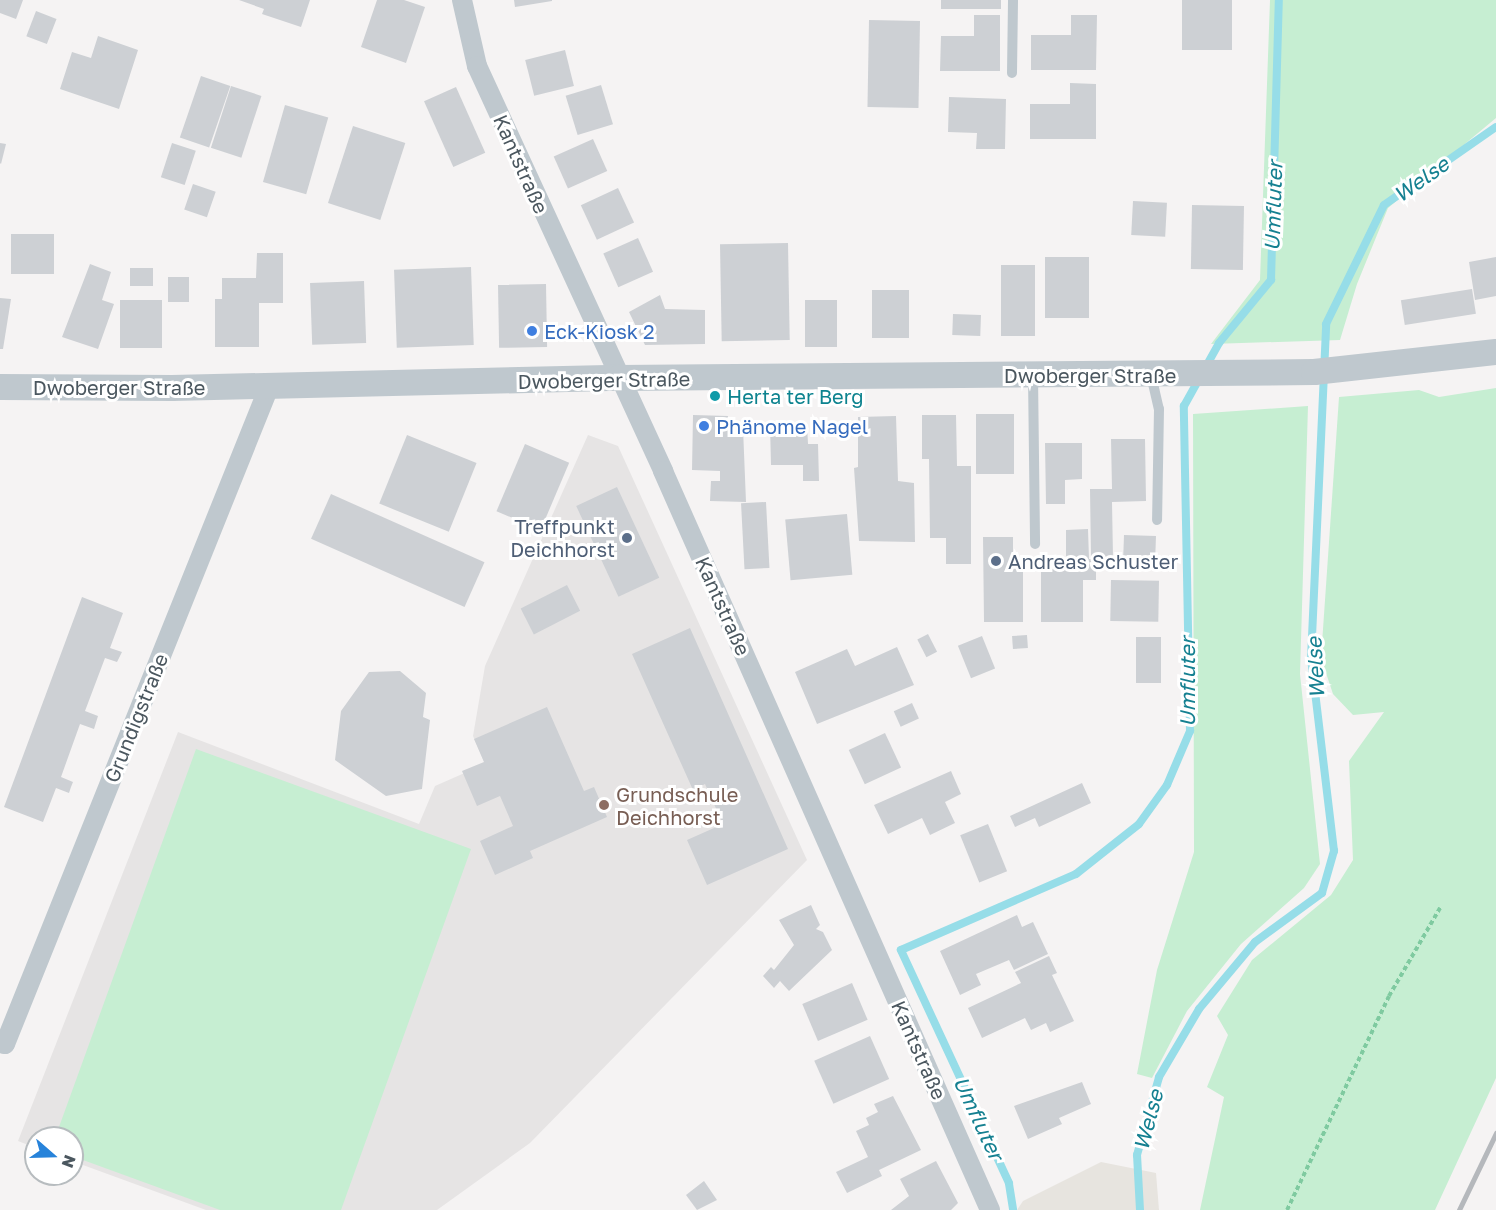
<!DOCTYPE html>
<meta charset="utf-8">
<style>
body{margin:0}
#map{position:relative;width:1496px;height:1210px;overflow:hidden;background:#f5f3f3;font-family:"Golos Text",sans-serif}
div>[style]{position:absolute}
.commercial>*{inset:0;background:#e7e4df}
.education>*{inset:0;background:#e6e4e4}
.green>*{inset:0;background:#c6eed2}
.stream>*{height:8px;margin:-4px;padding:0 4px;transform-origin:4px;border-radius:4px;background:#96dde8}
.building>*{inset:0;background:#cdd0d4;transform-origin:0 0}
.path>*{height:4px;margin-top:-2px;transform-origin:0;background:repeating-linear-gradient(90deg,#7fcaa0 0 4.5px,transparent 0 7.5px)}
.service>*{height:10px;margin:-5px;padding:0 5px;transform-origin:5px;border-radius:5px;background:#bfc8ce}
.minor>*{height:20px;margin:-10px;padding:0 10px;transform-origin:10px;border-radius:10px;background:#bfc8ce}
.tertiary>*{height:26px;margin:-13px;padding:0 13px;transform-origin:13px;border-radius:13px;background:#bfc8ce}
.rail>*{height:4.5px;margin:-2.25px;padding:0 2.25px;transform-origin:2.25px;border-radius:2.25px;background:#b5b8bc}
.dots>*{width:16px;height:16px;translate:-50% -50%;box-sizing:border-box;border:3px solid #fff;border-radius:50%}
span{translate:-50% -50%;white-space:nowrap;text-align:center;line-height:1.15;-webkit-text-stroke:6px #fff;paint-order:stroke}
.street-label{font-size:20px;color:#4b575f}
.shop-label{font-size:20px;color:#366cbe}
.left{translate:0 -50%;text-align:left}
.culture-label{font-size:20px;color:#0d838f}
.service-label{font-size:20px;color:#4e5e75}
.right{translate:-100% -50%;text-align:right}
.education-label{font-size:20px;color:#785e54}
.water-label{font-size:21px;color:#158091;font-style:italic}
.north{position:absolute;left:24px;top:1126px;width:60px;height:60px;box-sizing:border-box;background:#fff;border:2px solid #b7bcbf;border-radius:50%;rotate:110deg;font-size:16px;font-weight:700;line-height:24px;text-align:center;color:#4b575f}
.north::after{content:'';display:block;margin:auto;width:21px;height:27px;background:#2783da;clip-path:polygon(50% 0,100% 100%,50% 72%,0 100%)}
</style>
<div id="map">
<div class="commercial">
<i style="clip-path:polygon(1101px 1162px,1156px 1173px,1159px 1210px,1017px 1210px,1023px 1201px)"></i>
</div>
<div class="education">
<i style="clip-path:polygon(588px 435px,618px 446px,807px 860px,530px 1143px,437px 1210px,206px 1210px,72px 1161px,72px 1138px,36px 1138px,36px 1148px,18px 1141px,178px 732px,419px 824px,435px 786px,485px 764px,473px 736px,485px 666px)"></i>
</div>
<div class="green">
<i style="clip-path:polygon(1270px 0,1496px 0,1496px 118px,1388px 208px,1357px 284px,1340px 340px,1211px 344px,1260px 280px)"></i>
<i style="clip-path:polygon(1496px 388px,1496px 1078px,1435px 1210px,1200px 1210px,1224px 1097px,1207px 1087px,1228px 1035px,1217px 1016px,1252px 960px,1331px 895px,1353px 860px,1349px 761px,1384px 712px,1353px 715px,1333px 694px,1321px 658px,1339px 397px,1419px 390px,1439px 397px)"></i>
<i style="clip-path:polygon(1308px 406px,1300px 674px,1320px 864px,1304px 888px,1241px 944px,1187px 1011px,1152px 1078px,1137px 1074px,1157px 970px,1194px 852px,1193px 414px)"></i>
<i style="clip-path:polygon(196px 749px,471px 849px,341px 1210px,220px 1210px,72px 1156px,72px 1138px,55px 1138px)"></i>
</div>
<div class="stream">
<i style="left:1013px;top:1209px;width:26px;rotate:-99deg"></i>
<i style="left:1009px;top:1183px;width:257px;rotate:-114.9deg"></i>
<i style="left:901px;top:950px;width:191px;rotate:-23.5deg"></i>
<i style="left:1076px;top:874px;width:80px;rotate:-38.4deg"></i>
<i style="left:1139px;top:824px;width:48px;rotate:-54.3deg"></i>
<i style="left:1167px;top:785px;width:59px;rotate:-66.9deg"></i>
<i style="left:1190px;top:731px;width:325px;rotate:-91.1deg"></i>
<i style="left:1184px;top:406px;width:72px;rotate:-60.9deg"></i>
<i style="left:1219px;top:343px;width:82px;rotate:-50.5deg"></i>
<i style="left:1271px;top:280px;width:280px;rotate:-88.4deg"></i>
<i style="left:1140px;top:1210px;width:55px;rotate:-93.1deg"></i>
<i style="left:1137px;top:1155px;width:81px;rotate:-74.2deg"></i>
<i style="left:1159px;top:1077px;width:79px;rotate:-59.5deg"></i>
<i style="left:1199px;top:1009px;width:87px;rotate:-50.1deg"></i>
<i style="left:1255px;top:942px;width:83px;rotate:-36.2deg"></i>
<i style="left:1322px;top:893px;width:44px;rotate:-74.1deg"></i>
<i style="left:1334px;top:851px;width:193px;rotate:-96.8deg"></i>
<i style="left:1311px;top:659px;width:335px;rotate:-87.4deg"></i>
<i style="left:1326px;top:324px;width:132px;rotate:-64deg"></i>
<i style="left:1384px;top:205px;width:136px;rotate:-34.9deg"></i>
</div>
<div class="building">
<i style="clip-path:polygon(0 0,23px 0,16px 19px,0 13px)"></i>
<i style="clip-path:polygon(239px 0,310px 0,301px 27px,262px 14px,264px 9px)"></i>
<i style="clip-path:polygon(377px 0,404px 0,425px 7px,406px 63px,361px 47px)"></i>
<i style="clip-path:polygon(514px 0,552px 0,552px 1px,515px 7px)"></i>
<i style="left:941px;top:0;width:60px;height:9px"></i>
<i style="left:1182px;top:0;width:50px;height:50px"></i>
<i style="left:36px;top:11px;width:22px;height:27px;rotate:21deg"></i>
<i style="clip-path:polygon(974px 15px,1000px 15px,1000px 71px,940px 71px,941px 36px,974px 36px)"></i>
<i style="clip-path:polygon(1071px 15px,1097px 15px,1096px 70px,1031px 70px,1031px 35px,1071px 35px)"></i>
<i style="left:869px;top:20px;width:51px;height:87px;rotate:1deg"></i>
<i style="clip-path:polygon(98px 36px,138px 50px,119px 109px,60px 89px,72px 52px,91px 58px)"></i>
<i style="left:565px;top:50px;width:37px;height:41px;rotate:76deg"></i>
<i style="left:201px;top:76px;width:31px;height:65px;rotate:19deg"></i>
<i style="clip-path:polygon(1070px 83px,1096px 84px,1096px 139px,1030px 139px,1030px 104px,1070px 104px)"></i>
<i style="left:601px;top:85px;width:41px;height:37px;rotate:73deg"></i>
<i style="left:231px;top:86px;width:32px;height:65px;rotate:18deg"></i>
<i style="left:456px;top:87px;width:72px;height:35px;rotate:66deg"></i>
<i style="clip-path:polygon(949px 97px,1006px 99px,1005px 149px,976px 149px,977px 133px,948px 132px)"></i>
<i style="left:285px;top:105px;width:45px;height:80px;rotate:16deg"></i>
<i style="left:353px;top:126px;width:55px;height:81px;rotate:18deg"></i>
<i style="left:593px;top:139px;width:35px;height:43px;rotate:66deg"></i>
<i style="clip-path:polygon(0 143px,6px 144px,1px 164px,0 163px)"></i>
<i style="left:172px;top:143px;width:25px;height:36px;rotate:18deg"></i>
<i style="left:193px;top:184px;width:24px;height:27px;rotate:19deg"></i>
<i style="left:618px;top:188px;width:38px;height:41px;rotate:65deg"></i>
<i style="left:1133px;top:201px;width:34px;height:34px;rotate:3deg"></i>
<i style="left:1192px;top:205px;width:52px;height:64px;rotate:1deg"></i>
<i style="left:11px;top:234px;width:43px;height:40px"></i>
<i style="left:638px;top:238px;width:37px;height:38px;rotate:66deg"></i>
<i style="left:788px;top:243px;width:97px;height:68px;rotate:89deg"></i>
<i style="clip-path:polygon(257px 253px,283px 253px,283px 303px,259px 303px,259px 347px,215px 347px,215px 299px,222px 299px,222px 278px,256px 278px)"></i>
<i style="left:1045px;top:257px;width:44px;height:61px"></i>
<i style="clip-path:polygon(1496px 257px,1496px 296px,1475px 300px,1469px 262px)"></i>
<i style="clip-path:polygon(90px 264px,111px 272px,102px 300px,114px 304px,98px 349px,62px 337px)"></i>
<i style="left:1001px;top:265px;width:34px;height:71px"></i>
<i style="left:471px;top:267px;width:78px;height:77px;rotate:88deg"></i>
<i style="left:130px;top:268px;width:23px;height:18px"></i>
<i style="left:168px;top:277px;width:21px;height:25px"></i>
<i style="left:364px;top:281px;width:62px;height:54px;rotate:88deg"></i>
<i style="left:546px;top:284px;width:63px;height:48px;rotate:89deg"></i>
<i style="left:1472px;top:289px;width:25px;height:72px;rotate:81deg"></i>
<i style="left:872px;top:290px;width:37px;height:48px"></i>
<i style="clip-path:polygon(660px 295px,665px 309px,705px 310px,705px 344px,645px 345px,629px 312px)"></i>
<i style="clip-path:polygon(0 298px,11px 299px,3px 349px,0 349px)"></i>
<i style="left:120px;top:300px;width:42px;height:48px"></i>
<i style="left:805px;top:300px;width:32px;height:47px"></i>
<i style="left:953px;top:314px;width:28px;height:21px;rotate:2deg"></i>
<i style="left:976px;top:414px;width:38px;height:60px"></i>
<i style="clip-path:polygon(693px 415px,728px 416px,727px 428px,743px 428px,746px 502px,710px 501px,711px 481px,720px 481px,720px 471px,692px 470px)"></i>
<i style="clip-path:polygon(922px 415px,956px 415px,957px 466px,971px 466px,971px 564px,946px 564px,946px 538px,930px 538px,929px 459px,922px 459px)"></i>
<i style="clip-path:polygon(896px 416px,898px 481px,914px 483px,915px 542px,859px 541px,854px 468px,858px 467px,858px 417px)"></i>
<i style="clip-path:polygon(807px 424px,808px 444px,818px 444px,819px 481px,803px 481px,803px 465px,771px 465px,770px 425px)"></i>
<i style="left:407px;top:435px;width:75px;height:74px;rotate:22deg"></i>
<i style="clip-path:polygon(1111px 439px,1145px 439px,1146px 501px,1112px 502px,1113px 557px,1091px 557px,1090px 489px,1112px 489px)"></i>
<i style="clip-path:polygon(1045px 443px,1082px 443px,1082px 479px,1065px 480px,1065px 504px,1046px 504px)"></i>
<i style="left:525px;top:444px;width:48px;height:73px;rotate:23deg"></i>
<i style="left:617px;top:487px;width:100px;height:45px;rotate:65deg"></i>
<i style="left:331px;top:494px;width:168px;height:49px;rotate:24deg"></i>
<i style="left:766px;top:502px;width:66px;height:25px;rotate:87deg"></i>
<i style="left:847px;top:514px;width:61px;height:62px;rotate:85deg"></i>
<i style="clip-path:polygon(1088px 529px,1089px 559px,1096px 559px,1096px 580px,1083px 580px,1083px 622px,1041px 622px,1041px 569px,1066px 569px,1066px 530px)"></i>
<i style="left:1124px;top:535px;width:32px;height:21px;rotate:2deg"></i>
<i style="clip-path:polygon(983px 537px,1013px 537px,1013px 565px,1023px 565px,1023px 622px,984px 622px)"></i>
<i style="left:1111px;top:580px;width:48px;height:41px;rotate:1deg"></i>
<i style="left:567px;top:585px;width:29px;height:52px;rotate:63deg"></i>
<i style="clip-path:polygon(82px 597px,123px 613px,110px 648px,122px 652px,117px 662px,105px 658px,85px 711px,98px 716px,94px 729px,80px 724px,61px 777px,73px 782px,71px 787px,69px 793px,56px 788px,43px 822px,4px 807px)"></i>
<i style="clip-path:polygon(690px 628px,788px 849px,707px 885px,687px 840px,723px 824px,705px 784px,693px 790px,632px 654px)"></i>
<i style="left:928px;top:634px;width:20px;height:12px;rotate:63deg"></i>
<i style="left:1027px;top:635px;width:13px;height:15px;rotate:86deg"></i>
<i style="left:982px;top:636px;width:35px;height:26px;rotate:68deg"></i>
<i style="left:1136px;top:637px;width:25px;height:46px"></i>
<i style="clip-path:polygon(897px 647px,914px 685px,817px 724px,795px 672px,847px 649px,855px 666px)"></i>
<i style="clip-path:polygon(400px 671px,426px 693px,423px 717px,430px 720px,422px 789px,386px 796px,335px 760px,341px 711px,369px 672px)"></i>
<i style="left:912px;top:703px;width:17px;height:20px;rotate:66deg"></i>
<i style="clip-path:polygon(547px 707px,584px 791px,594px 787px,607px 817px,530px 851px,533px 858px,495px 875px,480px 841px,513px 826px,500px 796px,477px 806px,462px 771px,484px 762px,474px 739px)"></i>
<i style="left:885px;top:733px;width:38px;height:40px;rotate:65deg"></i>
<i style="clip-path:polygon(951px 771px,961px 794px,945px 802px,955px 823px,930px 835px,922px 818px,888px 834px,874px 805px)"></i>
<i style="clip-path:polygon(1082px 783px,1091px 803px,1039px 827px,1035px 818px,1015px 827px,1010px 816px)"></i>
<i style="left:988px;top:824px;width:51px;height:30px;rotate:68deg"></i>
<i style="clip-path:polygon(811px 905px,820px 925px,816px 929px,823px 932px,832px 950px,789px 991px,780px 981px,774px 988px,763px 976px,771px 967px,774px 970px,794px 945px,779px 920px)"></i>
<i style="clip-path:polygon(1017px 915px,1022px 927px,1033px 922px,1048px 954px,1014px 970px,1009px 960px,976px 974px,981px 985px,960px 995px,940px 951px)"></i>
<i style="clip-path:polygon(1049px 956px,1057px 973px,1052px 975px,1074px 1021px,1050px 1032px,1046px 1023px,1031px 1030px,1025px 1018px,982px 1038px,968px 1008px,1021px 983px,1015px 972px)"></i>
<i style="left:852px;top:983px;width:40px;height:54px;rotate:67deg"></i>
<i style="left:870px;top:1036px;width:47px;height:61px;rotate:66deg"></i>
<i style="clip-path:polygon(1082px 1082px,1091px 1104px,1059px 1118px,1062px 1124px,1028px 1139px,1014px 1106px)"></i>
<i style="clip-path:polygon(893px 1096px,921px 1150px,879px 1170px,882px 1176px,847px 1193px,836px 1172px,868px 1157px,856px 1131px,869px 1125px,866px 1118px,878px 1112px,874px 1104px)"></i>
<i style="clip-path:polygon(936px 1161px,958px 1203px,951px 1210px,891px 1210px,909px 1196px,900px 1179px)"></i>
<i style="clip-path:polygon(704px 1181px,717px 1200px,697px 1210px,686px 1195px)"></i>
</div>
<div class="path">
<i style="left:1287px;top:1210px;width:237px;rotate:-64.5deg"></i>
<i style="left:1389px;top:996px;width:102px;rotate:-59.9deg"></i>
</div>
<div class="service">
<i style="left:1012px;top:73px;width:73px;rotate:-89.2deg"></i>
<i style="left:1033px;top:375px;width:169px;rotate:89.3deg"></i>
<i style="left:1151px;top:375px;width:35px;rotate:77deg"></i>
<i style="left:1159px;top:409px;width:111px;rotate:91deg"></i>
</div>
<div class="minor">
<i style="left:462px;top:0;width:68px;rotate:77.2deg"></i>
<i style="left:477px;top:66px;width:446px;rotate:65.3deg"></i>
<i style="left:663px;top:471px;width:808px;rotate:66.13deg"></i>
<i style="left:0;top:1043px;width:5px;rotate:11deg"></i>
<i style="left:5px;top:1044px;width:708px;rotate:-68.11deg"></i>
</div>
<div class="tertiary">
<i style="left:0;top:387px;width:172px;rotate:0.3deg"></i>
<i style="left:172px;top:388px;width:447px;rotate:-1.3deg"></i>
<i style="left:619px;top:378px;width:695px;rotate:-0.49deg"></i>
<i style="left:1314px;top:372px;width:183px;rotate:-6.3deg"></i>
</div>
<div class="rail">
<i style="left:1459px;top:1210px;width:85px;rotate:-64.3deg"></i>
</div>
<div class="dots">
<i style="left:532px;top:331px;background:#3f7fe0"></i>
<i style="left:715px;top:396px;background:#0f9aa8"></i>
<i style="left:704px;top:426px;background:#3f7fe0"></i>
<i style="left:627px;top:538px;background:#5c6f8a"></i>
<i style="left:996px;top:561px;background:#5c6f8a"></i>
<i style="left:604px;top:805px;background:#8d6e63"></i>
</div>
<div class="street-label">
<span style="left:521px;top:164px;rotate:66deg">Kantstraße</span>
<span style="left:1090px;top:375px">Dwoberger Straße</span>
<span style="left:604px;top:380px;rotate:-1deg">Dwoberger Straße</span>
<span style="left:119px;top:387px">Dwoberger Straße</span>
<span style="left:723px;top:606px;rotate:66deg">Kantstraße</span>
<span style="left:136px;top:718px;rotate:-68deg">Grundigstraße</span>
<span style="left:919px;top:1050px;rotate:66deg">Kantstraße</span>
</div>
<div class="shop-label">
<span class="left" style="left:544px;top:331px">Eck-Kiosk 2</span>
<span class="left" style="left:716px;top:426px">Phänome Nagel</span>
</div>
<div class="culture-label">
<span class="left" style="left:727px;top:396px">Herta ter Berg</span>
</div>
<div class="service-label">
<span class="right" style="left:615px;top:538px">Treffpunkt<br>Deichhorst</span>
<span class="left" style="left:1008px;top:561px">Andreas Schuster</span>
</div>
<div class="education-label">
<span class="left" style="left:616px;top:806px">Grundschule<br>Deichhorst</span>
</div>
<div class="water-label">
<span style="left:1421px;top:179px;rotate:-35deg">Welse</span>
<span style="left:1273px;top:206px;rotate:-88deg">Umfluter</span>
<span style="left:1315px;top:668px;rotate:-93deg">Welse</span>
<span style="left:1187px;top:682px;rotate:-90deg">Umfluter</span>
<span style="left:979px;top:1118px;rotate:65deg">Umfluter</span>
<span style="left:1148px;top:1120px;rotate:-75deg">Welse</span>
</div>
<div class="north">N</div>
</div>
